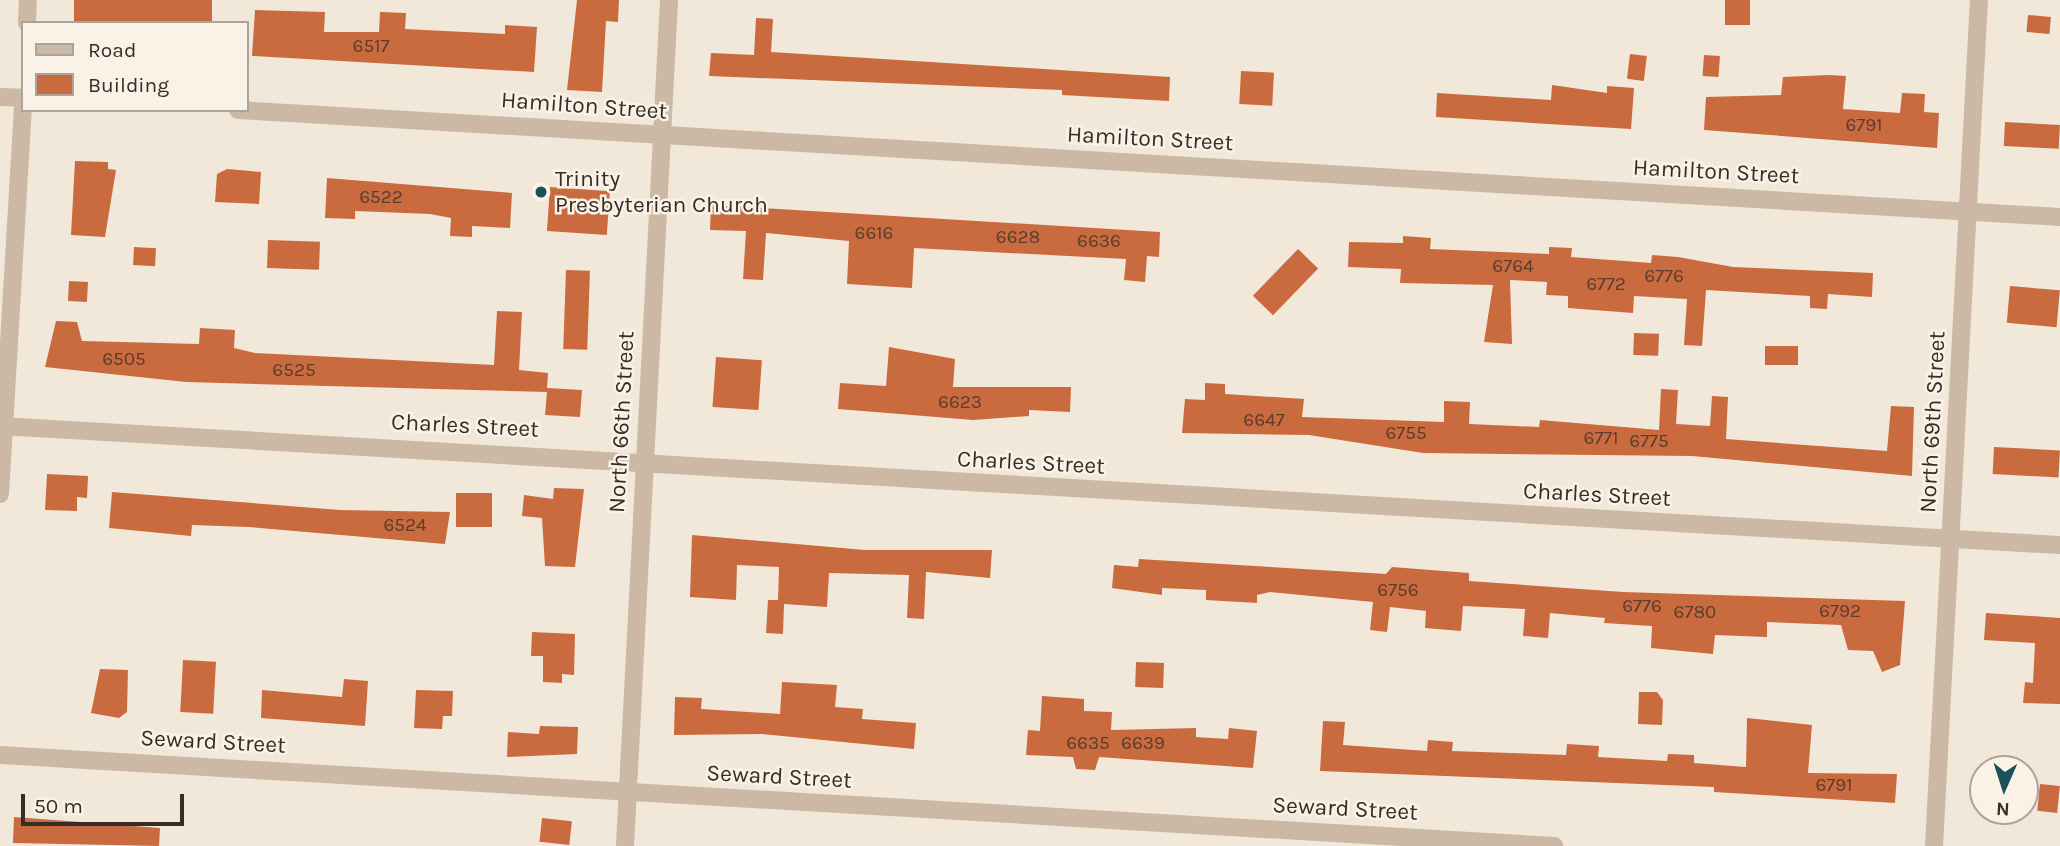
<!DOCTYPE html>
<style>
body{margin:0}
#map{position:relative;width:2060px;height:846px;overflow:hidden;background:#f2e8d9;font-family:Karla,sans-serif}
div>[style]{position:absolute}
.building>*{inset:0;background:#ca6b3f;transform-origin:0 0}
.minor>*{height:18px;margin:-9px;padding:0 9px;transform-origin:9px;border-radius:9px;background:#cbb9a5}
.tertiary>*{height:18px;margin:-9px;padding:0 9px;transform-origin:9px;border-radius:9px;background:#cbb9a5}
.dots>*{width:19px;height:19px;translate:-50% -50%;box-sizing:border-box;border:4px solid #faf2e6;border-radius:50%}
span{translate:-50% -50%;white-space:nowrap;text-align:center;line-height:1.15;-webkit-text-stroke:5px #faf2e6;paint-order:stroke}
.number-label{font-size:19px;color:#5b3c2d}
.number-label span{-webkit-text-stroke-width:0}
.street-label{font-size:23px;color:#362d27}
.poi-label{font-size:23px;color:#362d27}
.left{translate:0 -50%;text-align:left}
.legend{position:absolute;left:21px;top:21px;width:228px;height:91px;box-sizing:border-box;background:#faf2e6;border:2px solid #aca39a;margin:0;padding:9px 12px;list-style:none;font-size:21px;color:#362d27}
.legend li{display:flex;align-items:center;gap:14px;height:35px}
.legend b{width:35px;border:2px solid #aca39a}
.north{position:absolute;left:1969px;top:755px;width:70px;height:70px;box-sizing:border-box;background:#faf2e6;border:2px solid #aca39a;border-radius:50%;rotate:183deg;font-size:19px;font-weight:700;line-height:28px;text-align:center;color:#362d27}
.north::after{content:'';display:block;margin:auto;width:24px;height:32px;background:#1b5159;clip-path:polygon(50% 0,100% 100%,50% 72%,0 100%)}
.scale{position:absolute;left:21px;top:794px;width:163px;height:32px;box-sizing:border-box;border:4px solid #362d27;border-top:0;padding-left:9px;font-size:21px;line-height:24px;white-space:nowrap;color:#362d27;-webkit-text-stroke:5px #faf2e6;paint-order:stroke}
</style>
<div id="map">
<div class="building">
<i style="left:74px;top:0;width:138px;height:23px"></i>
<i style="clip-path:polygon(577px 0,619px 0,618px 22px,606px 21px,602px 92px,567px 90px)"></i>
<i style="left:1725px;top:0;width:25px;height:25px"></i>
<i style="clip-path:polygon(255px 10px,325px 12px,324px 32px,379px 32px,380px 12px,406px 13px,405px 29px,505px 34px,505px 25px,537px 27px,534px 72px,252px 56px)"></i>
<i style="left:2028px;top:15px;width:23px;height:17px;rotate:5deg"></i>
<i style="clip-path:polygon(756px 18px,773px 19px,771px 52px,1170px 77px,1169px 101px,1062px 95px,1062px 90px,709px 76px,711px 53px,754px 55px)"></i>
<i style="left:1630px;top:54px;width:17px;height:25px;rotate:7deg"></i>
<i style="left:1704px;top:55px;width:16px;height:21px;rotate:4deg"></i>
<i style="left:1241px;top:71px;width:33px;height:33px;rotate:3deg"></i>
<i style="clip-path:polygon(1829px 75px,1846px 76px,1843px 109px,1900px 113px,1902px 93px,1925px 94px,1924px 112px,1939px 113px,1937px 148px,1704px 130px,1706px 97px,1781px 95px,1783px 77px)"></i>
<i style="clip-path:polygon(1552px 85px,1607px 93px,1607px 86px,1634px 88px,1631px 129px,1436px 117px,1437px 93px,1551px 100px)"></i>
<i style="left:2005px;top:122px;width:55px;height:24px;rotate:3deg"></i>
<i style="clip-path:polygon(75px 161px,108px 162px,108px 169px,116px 170px,105px 237px,71px 235px)"></i>
<i style="clip-path:polygon(227px 169px,261px 172px,259px 204px,215px 202px,217px 174px)"></i>
<i style="clip-path:polygon(327px 178px,512px 193px,510px 228px,472px 226px,472px 237px,450px 236px,451px 218px,430px 214px,355px 211px,355px 219px,325px 218px)"></i>
<i style="left:550px;top:187px;width:60px;height:44px;rotate:4deg"></i>
<i style="clip-path:polygon(711px 205px,1160px 232px,1159px 257px,1147px 256px,1145px 282px,1124px 280px,1126px 259px,914px 248px,912px 288px,847px 284px,849px 241px,766px 233px,763px 280px,743px 279px,746px 231px,710px 230px)"></i>
<i style="clip-path:polygon(1403px 236px,1431px 238px,1430px 249px,1549px 254px,1549px 247px,1572px 248px,1571px 257px,1651px 263px,1652px 255px,1678px 257px,1733px 267px,1873px 273px,1872px 297px,1828px 294px,1827px 309px,1810px 308px,1810px 296px,1706px 290px,1702px 346px,1684px 345px,1687px 299px,1634px 296px,1633px 313px,1568px 308px,1568px 296px,1546px 295px,1547px 282px,1510px 280px,1512px 344px,1484px 342px,1493px 285px,1400px 283px,1401px 269px,1348px 267px,1349px 242px,1403px 243px)"></i>
<i style="left:268px;top:240px;width:52px;height:28px;rotate:2deg"></i>
<i style="left:134px;top:247px;width:22px;height:18px;rotate:3deg"></i>
<i style="left:1298px;top:249px;width:28px;height:65px;rotate:44deg"></i>
<i style="left:566px;top:270px;width:24px;height:79px;rotate:2deg"></i>
<i style="left:69px;top:281px;width:19px;height:20px;rotate:3deg"></i>
<i style="left:2010px;top:286px;width:50px;height:37px;rotate:5deg"></i>
<i style="clip-path:polygon(497px 311px,522px 312px,519px 370px,548px 373px,547px 388px,582px 390px,580px 417px,545px 415px,547px 392px,186px 382px,45px 367px,56px 321px,77px 322px,82px 341px,199px 344px,200px 328px,235px 330px,234px 348px,255px 353px,494px 365px)"></i>
<i style="left:1634px;top:333px;width:25px;height:22px;rotate:2deg"></i>
<i style="left:1765px;top:346px;width:33px;height:19px"></i>
<i style="clip-path:polygon(889px 347px,955px 359px,953px 387px,1071px 387px,1070px 412px,1029px 410px,1029px 416px,973px 420px,838px 409px,840px 383px,886px 386px)"></i>
<i style="left:716px;top:357px;width:46px;height:50px;rotate:4deg"></i>
<i style="clip-path:polygon(1205px 383px,1225px 384px,1225px 394px,1304px 399px,1302px 417px,1444px 422px,1444px 401px,1470px 402px,1469px 424px,1539px 427px,1540px 420px,1659px 430px,1661px 389px,1678px 390px,1676px 424px,1710px 426px,1712px 396px,1728px 397px,1726px 439px,1887px 451px,1891px 406px,1914px 407px,1912px 476px,1692px 456px,1423px 453px,1309px 435px,1182px 433px,1185px 399px,1205px 400px)"></i>
<i style="left:1994px;top:447px;width:66px;height:27px;rotate:3deg"></i>
<i style="clip-path:polygon(47px 474px,88px 476px,87px 498px,77px 497px,77px 511px,45px 510px)"></i>
<i style="clip-path:polygon(554px 488px,584px 489px,575px 567px,545px 566px,542px 518px,522px 516px,524px 495px,553px 499px)"></i>
<i style="clip-path:polygon(112px 492px,340px 510px,450px 512px,445px 544px,249px 527px,192px 525px,191px 536px,109px 528px)"></i>
<i style="left:456px;top:493px;width:36px;height:34px"></i>
<i style="clip-path:polygon(692px 535px,865px 550px,992px 550px,990px 578px,926px 572px,924px 619px,907px 618px,909px 575px,829px 573px,827px 607px,784px 604px,783px 634px,766px 633px,768px 600px,778px 600px,779px 567px,737px 565px,736px 600px,690px 597px)"></i>
<i style="clip-path:polygon(1139px 559px,1386px 574px,1392px 567px,1469px 573px,1469px 581px,1623px 592px,1905px 601px,1900px 665px,1882px 672px,1873px 651px,1848px 650px,1841px 625px,1767px 622px,1767px 637px,1715px 635px,1713px 654px,1651px 648px,1652px 626px,1604px 623px,1605px 618px,1550px 613px,1548px 638px,1523px 636px,1525px 609px,1463px 606px,1461px 631px,1425px 628px,1426px 611px,1390px 607px,1387px 632px,1370px 630px,1373px 602px,1270px 592px,1257px 595px,1257px 603px,1206px 600px,1206px 590px,1162px 588px,1162px 595px,1112px 588px,1114px 565px,1138px 567px)"></i>
<i style="clip-path:polygon(1986px 613px,2060px 618px,2060px 704px,2023px 703px,2025px 682px,2033px 683px,2035px 643px,1984px 640px)"></i>
<i style="clip-path:polygon(532px 632px,575px 634px,574px 675px,562px 674px,562px 683px,543px 682px,543px 656px,531px 656px)"></i>
<i style="left:183px;top:660px;width:33px;height:52px;rotate:3deg"></i>
<i style="left:1136px;top:662px;width:28px;height:25px;rotate:2deg"></i>
<i style="clip-path:polygon(100px 669px,128px 670px,127px 712px,119px 718px,91px 713px)"></i>
<i style="clip-path:polygon(344px 679px,368px 681px,365px 726px,261px 718px,262px 690px,342px 697px)"></i>
<i style="clip-path:polygon(782px 682px,837px 685px,835px 707px,863px 709px,862px 719px,916px 723px,914px 749px,762px 734px,674px 735px,675px 697px,702px 698px,701px 709px,780px 714px)"></i>
<i style="clip-path:polygon(416px 690px,453px 691px,452px 716px,443px 716px,442px 729px,414px 728px)"></i>
<i style="clip-path:polygon(1639px 692px,1657px 692px,1663px 700px,1662px 725px,1638px 724px)"></i>
<i style="clip-path:polygon(1042px 696px,1084px 699px,1084px 711px,1112px 712px,1111px 730px,1196px 728px,1196px 737px,1228px 739px,1229px 728px,1257px 731px,1253px 768px,1099px 757px,1095px 770px,1076px 769px,1073px 757px,1026px 755px,1028px 730px,1040px 731px)"></i>
<i style="clip-path:polygon(1747px 718px,1812px 725px,1808px 773px,1897px 774px,1895px 803px,1714px 792px,1714px 787px,1320px 771px,1323px 721px,1345px 722px,1343px 745px,1427px 751px,1428px 740px,1453px 742px,1452px 751px,1566px 755px,1567px 744px,1599px 746px,1598px 757px,1667px 761px,1668px 754px,1694px 755px,1694px 763px,1746px 767px)"></i>
<i style="clip-path:polygon(540px 726px,578px 727px,577px 754px,507px 757px,508px 732px,539px 734px)"></i>
<i style="left:2040px;top:784px;width:20px;height:27px;rotate:6deg"></i>
<i style="clip-path:polygon(14px 817px,160px 828px,159px 846px,13px 843px)"></i>
<i style="left:542px;top:818px;width:30px;height:24px;rotate:6deg"></i>
</div>
<div class="minor">
<i style="left:27px;top:23px;width:23px;rotate:-88deg"></i>
<i style="left:0;top:97px;width:23px;rotate:2deg"></i>
<i style="left:238px;top:110px;width:1825px;rotate:3.36deg"></i>
<i style="left:0;top:426px;width:2063px;rotate:3.31deg"></i>
<i style="left:0;top:494px;width:392px;rotate:-86.6deg"></i>
<i style="left:0;top:755px;width:1557px;rotate:3.35deg"></i>
<i style="left:1934px;top:846px;width:847px;rotate:-86.96deg"></i>
</div>
<div class="tertiary">
<i style="left:625px;top:846px;width:847px;rotate:-87.02deg"></i>
</div>
<div class="dots">
<i style="left:541px;top:192px;background:#1b5159"></i>
</div>
<div class="number-label">
<span style="left:371px;top:47px">6517</span>
<span style="left:1864px;top:126px">6791</span>
<span style="left:381px;top:198px">6522</span>
<span style="left:874px;top:234px">6616</span>
<span style="left:1018px;top:238px">6628</span>
<span style="left:1099px;top:242px">6636</span>
<span style="left:1513px;top:267px">6764</span>
<span style="left:1664px;top:277px">6776</span>
<span style="left:1606px;top:285px">6772</span>
<span style="left:124px;top:360px">6505</span>
<span style="left:294px;top:371px">6525</span>
<span style="left:960px;top:403px">6623</span>
<span style="left:1264px;top:421px">6647</span>
<span style="left:1406px;top:434px">6755</span>
<span style="left:1601px;top:439px">6771</span>
<span style="left:1649px;top:442px">6775</span>
<span style="left:405px;top:526px">6524</span>
<span style="left:1398px;top:591px">6756</span>
<span style="left:1642px;top:607px">6776</span>
<span style="left:1840px;top:612px">6792</span>
<span style="left:1695px;top:613px">6780</span>
<span style="left:1088px;top:744px">6635</span>
<span style="left:1143px;top:744px">6639</span>
<span style="left:1834px;top:786px">6791</span>
</div>
<div class="street-label">
<span style="left:584px;top:106px;rotate:4deg">Hamilton Street</span>
<span style="left:1150px;top:139px;rotate:3deg">Hamilton Street</span>
<span style="left:1716px;top:172px;rotate:3deg">Hamilton Street</span>
<span style="left:622px;top:422px;rotate:-87deg">North 66th Street</span>
<span style="left:1933px;top:422px;rotate:-87deg">North 69th Street</span>
<span style="left:465px;top:426px;rotate:3deg">Charles Street</span>
<span style="left:1031px;top:463px;rotate:3deg">Charles Street</span>
<span style="left:1597px;top:495px;rotate:3deg">Charles Street</span>
<span style="left:213px;top:742px;rotate:3deg">Seward Street</span>
<span style="left:779px;top:777px;rotate:3deg">Seward Street</span>
<span style="left:1345px;top:809px;rotate:3deg">Seward Street</span>
</div>
<div class="poi-label">
<span class="left" style="left:555px;top:192px">Trinity<br>Presbyterian Church</span>
</div>
<ul class="legend">
<li><b style="height:9px;background:#cbb9a5"></b>Road</li>
<li><b style="height:19px;background:#ca6b3f"></b>Building</li>
</ul>
<div class="north">N</div>
<div class="scale">50 m</div>
</div>
